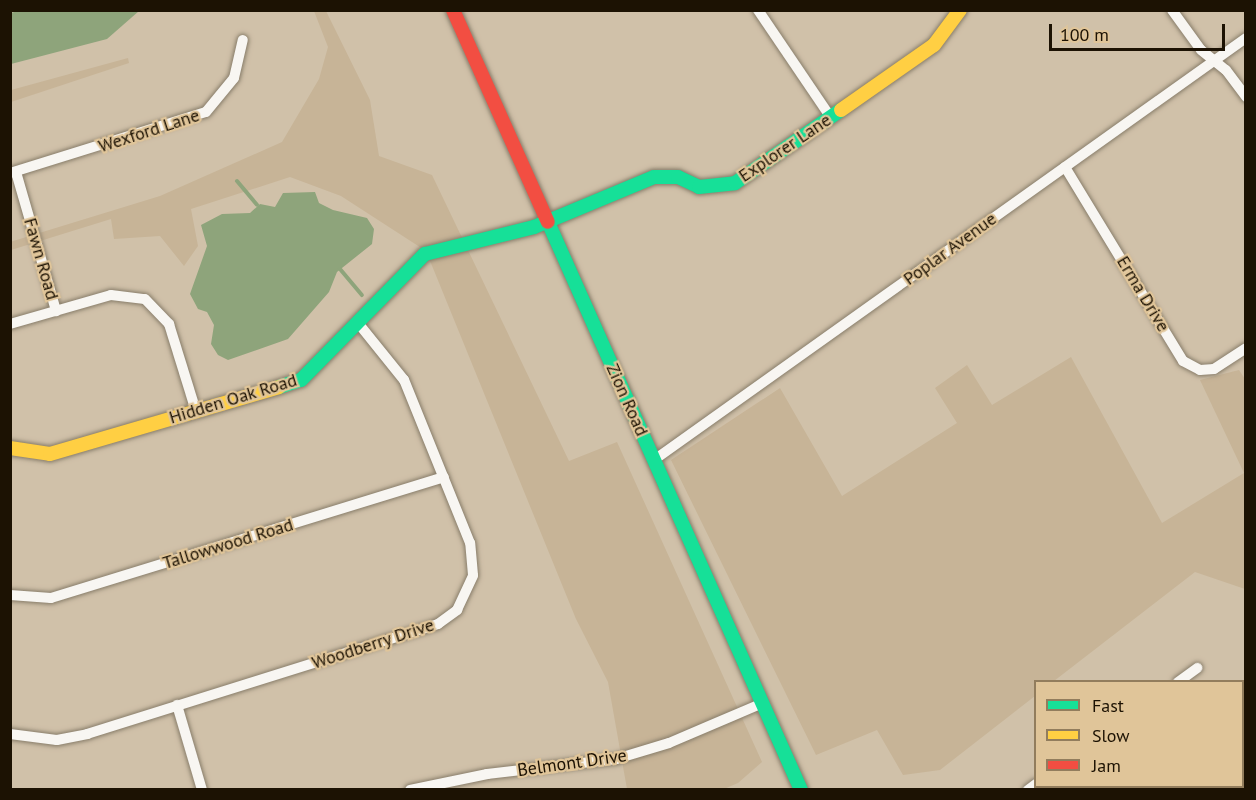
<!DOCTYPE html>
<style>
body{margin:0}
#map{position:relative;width:1256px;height:800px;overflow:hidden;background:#d0c1a9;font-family:"PT Sans",sans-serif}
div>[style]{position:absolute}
.green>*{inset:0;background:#c7b497}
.water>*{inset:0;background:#8ea47b}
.stream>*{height:4px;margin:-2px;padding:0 2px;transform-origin:2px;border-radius:2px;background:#8ea47b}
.roads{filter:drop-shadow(0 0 2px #887d6a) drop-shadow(0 0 2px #887d6a)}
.street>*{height:10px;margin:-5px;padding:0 5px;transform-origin:5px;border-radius:5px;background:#f8f6f2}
.fast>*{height:14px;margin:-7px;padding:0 7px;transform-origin:7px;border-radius:7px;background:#16e098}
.slow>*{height:14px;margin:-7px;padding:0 7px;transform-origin:7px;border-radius:7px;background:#ffcf43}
.jam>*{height:14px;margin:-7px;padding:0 7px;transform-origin:7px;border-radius:7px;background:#f24e42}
span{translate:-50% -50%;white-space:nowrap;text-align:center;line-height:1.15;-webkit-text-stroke:4.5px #e0c599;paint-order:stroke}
.street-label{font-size:18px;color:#1c1203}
.frame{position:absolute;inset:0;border:12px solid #1c1203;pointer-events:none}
.legend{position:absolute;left:1034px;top:680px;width:210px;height:108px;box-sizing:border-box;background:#e0c599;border:2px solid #927d5d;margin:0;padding:8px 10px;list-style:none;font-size:18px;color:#1c1203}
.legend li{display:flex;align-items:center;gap:12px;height:30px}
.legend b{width:30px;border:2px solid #927d5d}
.scale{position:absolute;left:1049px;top:24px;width:176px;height:27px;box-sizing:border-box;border:3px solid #1c1203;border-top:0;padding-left:8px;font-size:18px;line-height:21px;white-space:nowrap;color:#1c1203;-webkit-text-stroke:4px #e0c599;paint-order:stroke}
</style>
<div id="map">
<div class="green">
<i style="clip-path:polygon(314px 11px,326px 11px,370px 100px,379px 156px,432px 175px,569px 461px,617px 442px,762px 762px,738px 783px,724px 789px,627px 789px,608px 682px,576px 619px,426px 251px,341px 196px,290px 177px,191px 209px,198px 246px,184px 266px,160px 236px,114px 239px,111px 219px,11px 250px,10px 242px,160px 196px,282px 142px,319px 79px,328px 47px)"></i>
<i style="clip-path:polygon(128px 58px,129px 63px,11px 102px,11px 90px)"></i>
<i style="clip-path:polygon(1071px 357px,1162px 523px,1244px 473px,1200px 380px,1239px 370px,1245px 379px,1245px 589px,1195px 572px,1054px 681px,1036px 682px,1035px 696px,940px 770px,903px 775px,877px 730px,816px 755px,671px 460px,780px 388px,842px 496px,957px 423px,935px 388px,967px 365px,992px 405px)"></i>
<i style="clip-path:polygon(1245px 734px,1245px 789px,1148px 789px,1242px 786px)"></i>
</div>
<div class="water">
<i style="clip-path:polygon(21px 10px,139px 10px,139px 11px,107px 39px,11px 64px,11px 13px)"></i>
<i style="clip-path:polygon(315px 192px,319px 203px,333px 210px,367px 218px,374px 229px,372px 244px,337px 272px,329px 292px,288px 339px,228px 360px,218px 355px,211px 344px,214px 325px,207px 312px,198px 309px,190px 294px,207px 246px,201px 225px,222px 214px,250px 213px,260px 204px,275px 207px,283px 193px)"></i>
</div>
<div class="stream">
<i style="left:237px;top:181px;width:31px;rotate:50deg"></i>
<i style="left:340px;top:269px;width:34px;rotate:50deg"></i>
</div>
<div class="roads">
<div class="street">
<i style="left:758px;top:10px;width:130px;rotate:55.9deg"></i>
<i style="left:1172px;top:10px;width:49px;rotate:54.1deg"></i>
<i style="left:1201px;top:50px;width:32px;rotate:39deg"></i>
<i style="left:1226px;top:70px;width:34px;rotate:53deg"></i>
<i style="left:1065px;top:167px;width:227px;rotate:58.7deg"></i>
<i style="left:1183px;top:361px;width:19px;rotate:28deg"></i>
<i style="left:1200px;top:370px;width:14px;rotate:-4deg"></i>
<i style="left:1214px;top:369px;width:38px;rotate:-33deg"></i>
<i style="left:16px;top:172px;width:145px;rotate:73.9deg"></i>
<i style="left:10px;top:173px;width:205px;rotate:-17.3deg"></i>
<i style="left:206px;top:112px;width:44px;rotate:-50.5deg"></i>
<i style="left:234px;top:78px;width:39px;rotate:-77deg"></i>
<i style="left:10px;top:324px;width:105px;rotate:-16deg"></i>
<i style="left:111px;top:295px;width:34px;rotate:7deg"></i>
<i style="left:145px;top:299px;width:35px;rotate:46deg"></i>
<i style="left:169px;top:324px;width:91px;rotate:72.8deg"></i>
<i style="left:654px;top:460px;width:727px;rotate:-35.48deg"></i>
<i style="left:10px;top:595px;width:41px;rotate:4.2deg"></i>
<i style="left:51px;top:598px;width:411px;rotate:-17.1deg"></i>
<i style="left:1178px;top:682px;width:24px;rotate:-36deg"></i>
<i style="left:177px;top:705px;width:89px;rotate:73.6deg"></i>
<i style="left:10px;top:734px;width:47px;rotate:7.3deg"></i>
<i style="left:57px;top:740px;width:31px;rotate:-11deg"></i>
<i style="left:87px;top:734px;width:368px;rotate:-17.4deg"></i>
<i style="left:438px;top:624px;width:24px;rotate:-36deg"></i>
<i style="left:457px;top:610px;width:38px;rotate:-65deg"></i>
<i style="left:473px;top:575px;width:32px;rotate:-95deg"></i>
<i style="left:470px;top:543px;width:176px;rotate:-112deg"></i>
<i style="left:404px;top:380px;width:73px;rotate:-128.9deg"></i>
<i style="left:410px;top:790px;width:79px;rotate:-11.7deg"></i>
<i style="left:487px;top:774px;width:130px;rotate:-6.6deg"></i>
<i style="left:616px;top:759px;width:55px;rotate:-16.8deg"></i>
<i style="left:669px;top:743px;width:102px;rotate:-23.1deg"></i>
<i style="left:1028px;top:790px;width:10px;rotate:-37deg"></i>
</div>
<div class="fast">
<i style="left:548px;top:222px;width:622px;rotate:65.99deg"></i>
<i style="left:279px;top:387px;width:23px;rotate:-18deg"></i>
<i style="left:301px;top:380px;width:177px;rotate:-45.5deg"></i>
<i style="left:425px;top:254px;width:112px;rotate:-13.9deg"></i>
<i style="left:534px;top:227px;width:130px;rotate:-22.6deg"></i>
<i style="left:654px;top:177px;width:24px"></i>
<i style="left:678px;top:177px;width:23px;rotate:25deg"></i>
<i style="left:699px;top:187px;width:36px;rotate:-6deg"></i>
<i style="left:735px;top:183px;width:129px;rotate:-34.6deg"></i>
</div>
<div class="slow">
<i style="left:841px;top:110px;width:113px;rotate:-35deg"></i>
<i style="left:934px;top:45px;width:44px;rotate:-53.4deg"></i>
<i style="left:10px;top:448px;width:40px;rotate:8.5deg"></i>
<i style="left:50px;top:454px;width:239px;rotate:-16.3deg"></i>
</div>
<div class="jam">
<i style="left:453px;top:10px;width:232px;rotate:65.9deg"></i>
</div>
</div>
<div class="street-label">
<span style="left:149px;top:131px;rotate:-18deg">Wexford Lane</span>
<span style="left:785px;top:148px;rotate:-34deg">Explorer Lane</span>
<span style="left:950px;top:249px;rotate:-36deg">Poplar Avenue</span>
<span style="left:41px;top:259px;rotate:74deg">Fawn Road</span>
<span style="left:1143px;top:294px;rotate:59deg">Erma Drive</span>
<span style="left:233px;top:399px;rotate:-17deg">Hidden Oak Road</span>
<span style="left:627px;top:400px;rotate:66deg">Zion Road</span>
<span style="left:228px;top:544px;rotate:-17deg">Tallowwood Road</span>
<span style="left:373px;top:644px;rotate:-18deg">Woodberry Drive</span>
<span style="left:572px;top:763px;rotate:-8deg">Belmont Drive</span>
</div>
<div class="frame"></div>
<ul class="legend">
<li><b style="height:8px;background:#16e098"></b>Fast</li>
<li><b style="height:8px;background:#ffcf43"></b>Slow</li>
<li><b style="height:8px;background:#f24e42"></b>Jam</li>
</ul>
<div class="scale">100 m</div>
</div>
